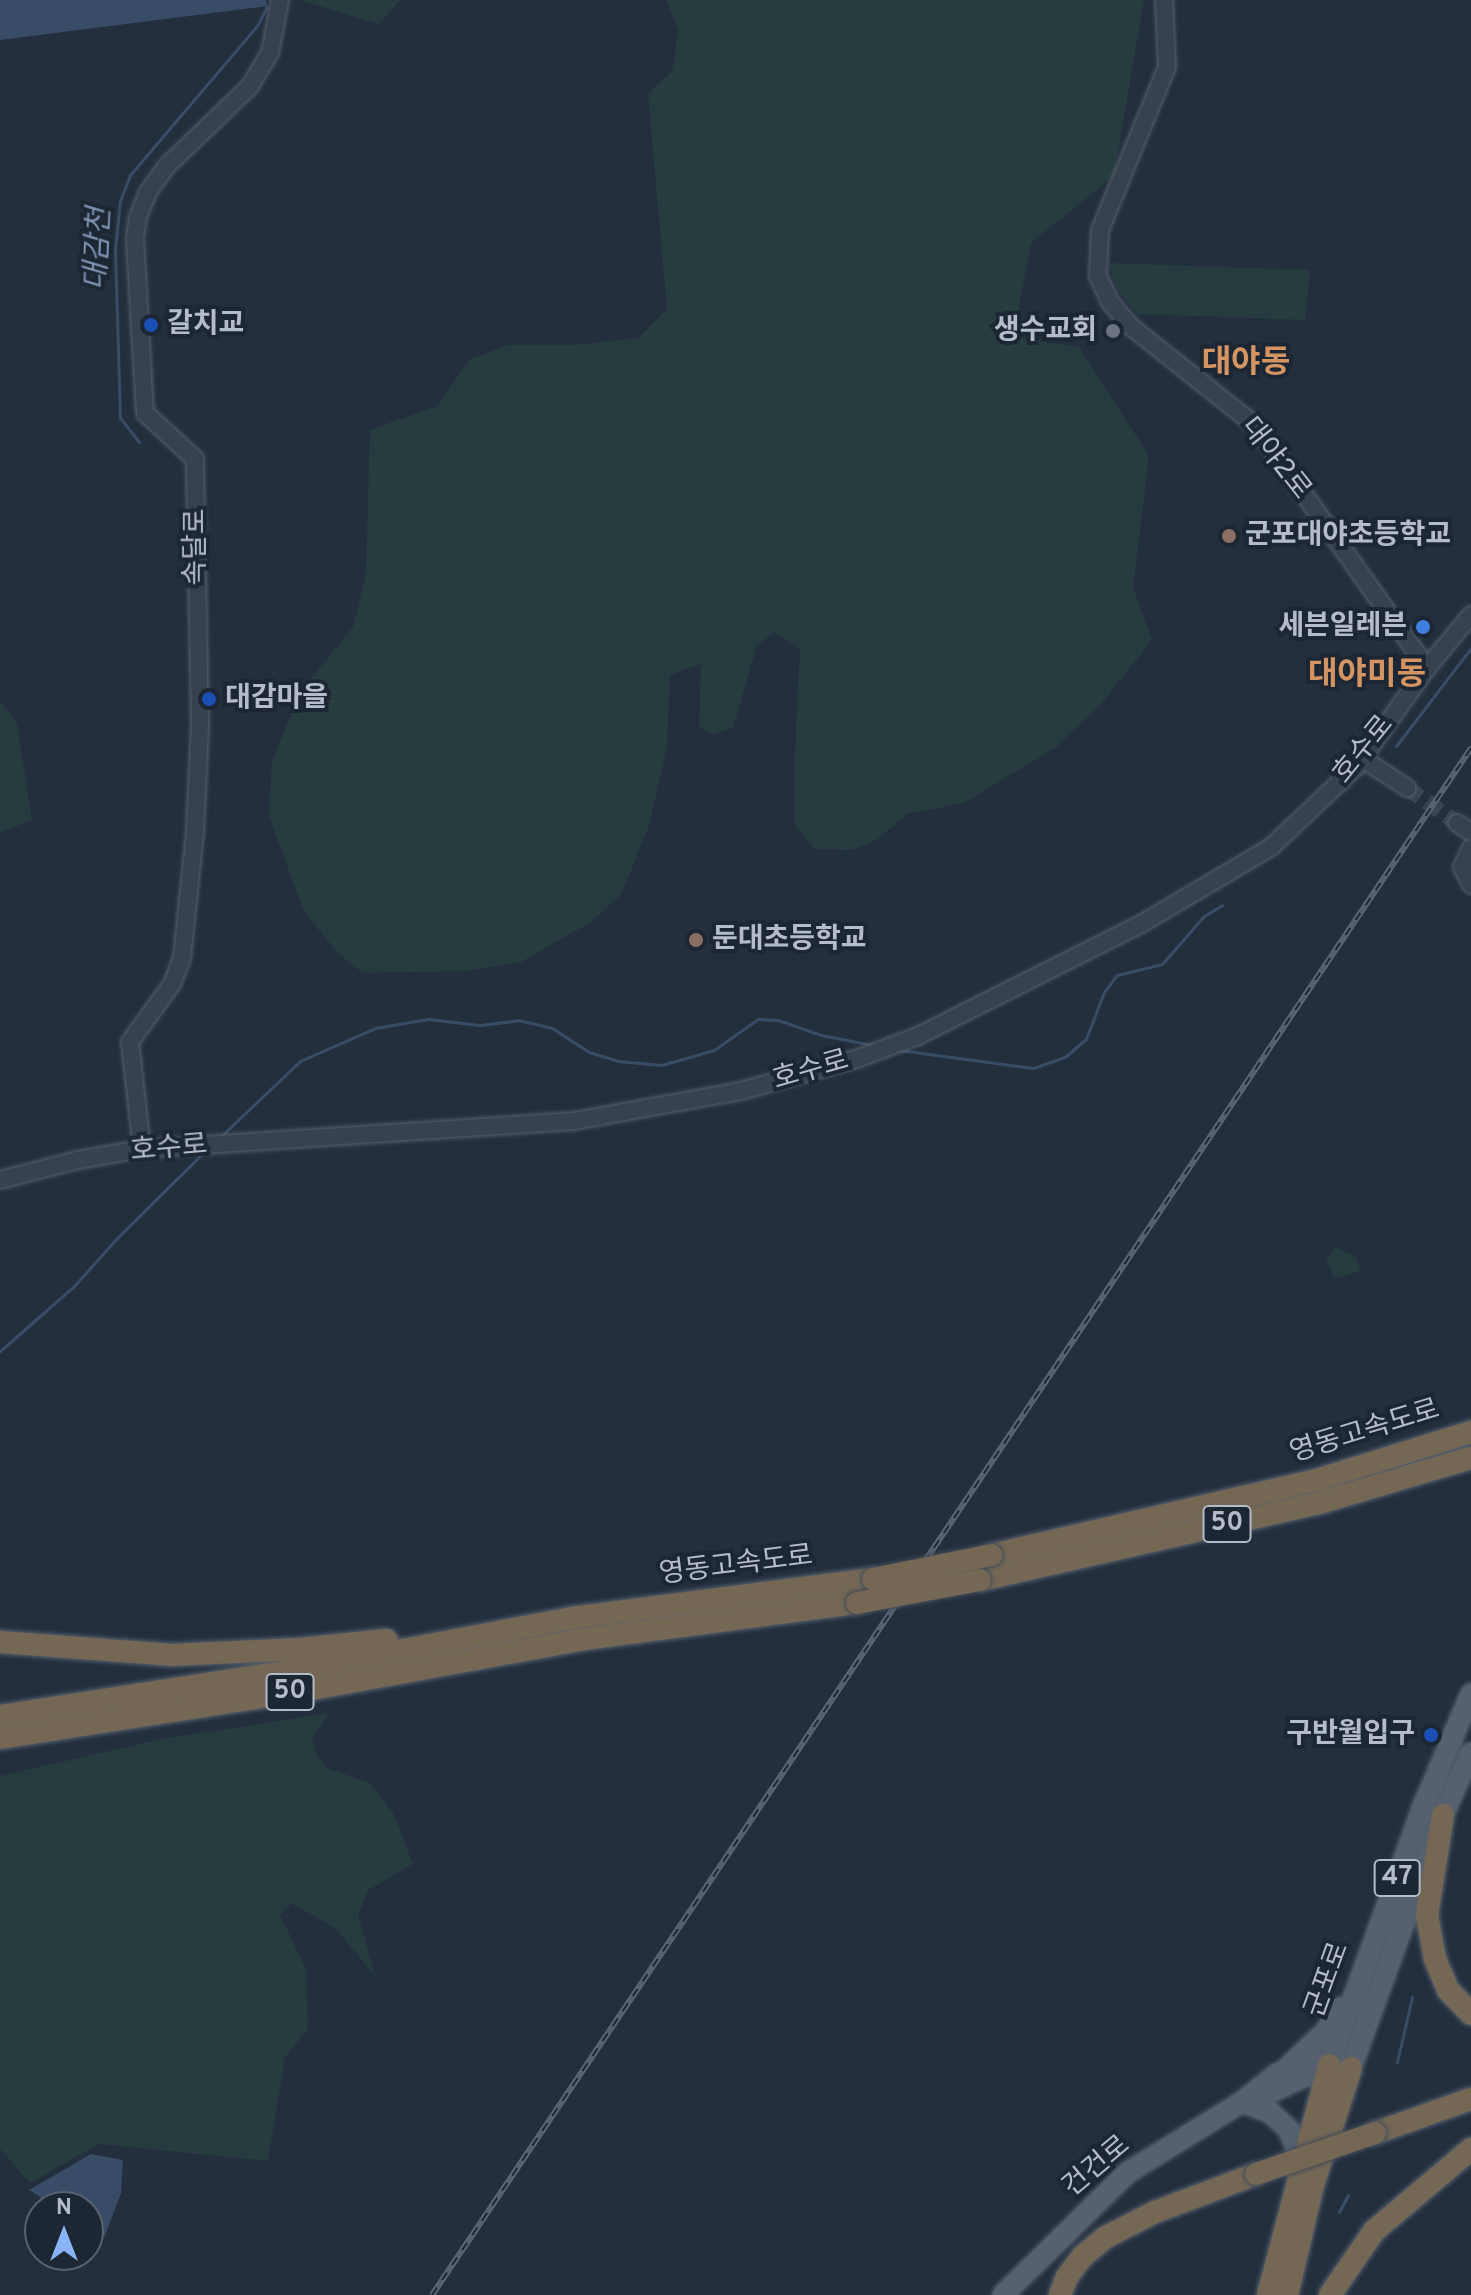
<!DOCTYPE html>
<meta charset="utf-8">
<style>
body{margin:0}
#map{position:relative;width:1471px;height:2295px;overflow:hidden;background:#242f3e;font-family:Overpass,"Noto Sans KR",sans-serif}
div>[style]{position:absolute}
.green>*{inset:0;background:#263c3f}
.water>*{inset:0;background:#394c67}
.stream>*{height:3px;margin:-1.5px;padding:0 1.5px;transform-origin:1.5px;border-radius:1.5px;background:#394c67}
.minor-tunnel>*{height:16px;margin-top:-8px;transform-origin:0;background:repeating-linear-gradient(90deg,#3a4453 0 16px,transparent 0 24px)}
.roads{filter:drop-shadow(0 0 2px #565f6c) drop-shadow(0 0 2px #565f6c)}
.minor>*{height:16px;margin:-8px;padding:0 8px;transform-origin:8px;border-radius:8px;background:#38414e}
.major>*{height:20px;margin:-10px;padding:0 10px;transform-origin:10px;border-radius:10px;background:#56606e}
.highway>*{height:22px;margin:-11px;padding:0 11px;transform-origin:11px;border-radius:11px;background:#746855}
.rail>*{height:6px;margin-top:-3px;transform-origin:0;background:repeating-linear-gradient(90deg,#1d2633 0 9px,#5a6575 0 18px);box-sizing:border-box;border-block:2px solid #5a6575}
.bridges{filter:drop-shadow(0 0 2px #434c59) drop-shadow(0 0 2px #434c59)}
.highway-bridge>*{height:22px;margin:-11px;padding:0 11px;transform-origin:11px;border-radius:11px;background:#746855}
.dots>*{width:22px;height:22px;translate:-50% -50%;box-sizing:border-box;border:4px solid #1d2633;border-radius:50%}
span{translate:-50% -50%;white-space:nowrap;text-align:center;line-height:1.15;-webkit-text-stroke:8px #1d2633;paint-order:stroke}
.shield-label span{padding:2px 6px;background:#1d2633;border:2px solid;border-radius:6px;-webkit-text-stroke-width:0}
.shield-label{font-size:26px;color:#b4bcc9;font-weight:700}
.poi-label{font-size:28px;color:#b4bcc9;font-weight:700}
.left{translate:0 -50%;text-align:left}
.right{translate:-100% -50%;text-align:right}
.street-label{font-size:28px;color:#b4bcc9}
.water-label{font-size:30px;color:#7c92b1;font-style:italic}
.quarter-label{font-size:32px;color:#d59563;font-weight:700}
.north{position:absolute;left:24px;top:2191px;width:80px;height:80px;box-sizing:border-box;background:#1d2633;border:2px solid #59626f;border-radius:50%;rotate:0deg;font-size:22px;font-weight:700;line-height:32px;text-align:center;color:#b4bcc9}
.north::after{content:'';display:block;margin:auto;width:28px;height:36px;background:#8ab4f8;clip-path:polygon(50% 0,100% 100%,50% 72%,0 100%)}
</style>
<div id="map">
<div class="green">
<i style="clip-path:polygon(300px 0,401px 0,378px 24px)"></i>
<i style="clip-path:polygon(666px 0,1144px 0,1114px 176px,1031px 243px,1013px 337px,1079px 347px,1149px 456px,1133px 587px,1152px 640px,1101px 704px,1055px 748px,964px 803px,907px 814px,878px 839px,852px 850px,814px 849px,795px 825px,794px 771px,800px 649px,775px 632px,757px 645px,733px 728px,712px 735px,699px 726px,701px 664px,670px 675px,667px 746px,649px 826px,621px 895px,588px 924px,521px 962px,467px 971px,363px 973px,339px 954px,304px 912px,269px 816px,272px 761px,301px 691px,353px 627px,366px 574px,370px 430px,437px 406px,470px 359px,509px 345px,574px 345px,639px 338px,667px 309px,648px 94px,673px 70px,678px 30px)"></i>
<i style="clip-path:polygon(1109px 263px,1310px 270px,1305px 320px,1137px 314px,1116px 288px)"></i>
<i style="clip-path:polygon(0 701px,17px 723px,32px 820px,0 832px)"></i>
<i style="clip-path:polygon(1335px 1247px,1356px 1257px,1360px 1271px,1336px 1278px,1333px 1276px,1326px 1259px)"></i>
<i style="clip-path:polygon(330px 1713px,312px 1738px,316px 1753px,327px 1768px,370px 1783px,393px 1813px,413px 1864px,368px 1890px,358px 1915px,375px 1976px,336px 1929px,292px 1903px,280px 1915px,306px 1969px,308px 2029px,285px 2057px,268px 2161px,99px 2144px,30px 2183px,0 2149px,0 1776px,162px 1739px)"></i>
</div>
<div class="water">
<i style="clip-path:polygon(0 0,266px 0,267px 6px,0 40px)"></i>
<i style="clip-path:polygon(91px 2154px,123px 2160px,121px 2193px,104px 2238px,88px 2228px,88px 2207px,56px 2207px,29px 2190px)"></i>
</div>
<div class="stream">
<i style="left:139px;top:442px;width:31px;rotate:-128deg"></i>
<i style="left:120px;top:418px;width:169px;rotate:-91.7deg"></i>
<i style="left:115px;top:249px;width:48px;rotate:-84.1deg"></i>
<i style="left:120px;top:201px;width:28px;rotate:-69deg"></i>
<i style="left:130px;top:175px;width:196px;rotate:-49.6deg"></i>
<i style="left:257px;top:26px;width:22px;rotate:-63deg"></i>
<i style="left:1396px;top:746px;width:123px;rotate:-52.6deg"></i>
<i style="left:899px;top:1050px;width:135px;rotate:7.7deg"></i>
<i style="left:1033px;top:1068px;width:34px;rotate:-19deg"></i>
<i style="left:1065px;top:1057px;width:28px;rotate:-41deg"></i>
<i style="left:1086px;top:1039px;width:50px;rotate:-69deg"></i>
<i style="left:1104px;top:992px;width:21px;rotate:-53deg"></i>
<i style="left:1117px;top:975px;width:46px;rotate:-13.7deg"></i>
<i style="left:1162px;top:964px;width:64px;rotate:-48.8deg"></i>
<i style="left:1204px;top:916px;width:21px;rotate:-31deg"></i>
<i style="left:219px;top:1138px;width:112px;rotate:-43.5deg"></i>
<i style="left:300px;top:1061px;width:82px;rotate:-23.7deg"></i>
<i style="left:375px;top:1028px;width:54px;rotate:-9.6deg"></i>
<i style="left:428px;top:1019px;width:52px;rotate:6.6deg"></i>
<i style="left:480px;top:1025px;width:38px;rotate:-7deg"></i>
<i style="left:518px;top:1020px;width:35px;rotate:13deg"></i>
<i style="left:552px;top:1028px;width:44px;rotate:33deg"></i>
<i style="left:589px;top:1052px;width:30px;rotate:17deg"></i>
<i style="left:618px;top:1061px;width:44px;rotate:5.2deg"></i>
<i style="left:662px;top:1065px;width:54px;rotate:-16.1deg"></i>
<i style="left:714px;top:1050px;width:54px;rotate:-35.2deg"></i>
<i style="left:758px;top:1019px;width:20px;rotate:3deg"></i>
<i style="left:778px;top:1020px;width:46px;rotate:19.2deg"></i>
<i style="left:821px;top:1035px;width:52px;rotate:11.1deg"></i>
<i style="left:0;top:1351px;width:100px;rotate:-41.3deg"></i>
<i style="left:75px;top:1285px;width:62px;rotate:-48.3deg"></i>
<i style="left:116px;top:1239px;width:125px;rotate:-44.7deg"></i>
<i style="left:1397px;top:2062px;width:67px;rotate:-77deg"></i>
<i style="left:1339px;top:2212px;width:19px;rotate:-62deg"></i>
</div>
<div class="minor-tunnel">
<i style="left:1407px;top:788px;width:61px;rotate:35deg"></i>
</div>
<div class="roads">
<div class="minor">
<i style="left:1164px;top:0;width:67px;rotate:87.4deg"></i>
<i style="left:1167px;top:67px;width:176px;rotate:112.3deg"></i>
<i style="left:1100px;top:230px;width:46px;rotate:92.5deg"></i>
<i style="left:1098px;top:276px;width:29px;rotate:65deg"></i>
<i style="left:1110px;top:302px;width:31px;rotate:50deg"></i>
<i style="left:1130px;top:326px;width:159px;rotate:38.4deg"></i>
<i style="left:1255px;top:425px;width:298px;rotate:54.7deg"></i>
<i style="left:1363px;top:759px;width:53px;rotate:33.4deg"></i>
<i style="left:1457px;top:823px;width:17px;rotate:33deg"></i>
<i style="left:1471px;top:848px;width:21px;rotate:115deg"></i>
<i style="left:1462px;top:867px;width:20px;rotate:63deg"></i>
<i style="left:142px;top:1149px;width:108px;rotate:-96.4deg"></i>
<i style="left:130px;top:1042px;width:72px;rotate:-54.1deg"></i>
<i style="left:172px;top:984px;width:28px;rotate:-69deg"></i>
<i style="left:182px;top:958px;width:127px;rotate:-84.1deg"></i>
<i style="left:195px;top:832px;width:107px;rotate:-87.3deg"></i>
<i style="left:200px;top:725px;width:266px;rotate:-91.1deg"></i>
<i style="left:195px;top:459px;width:68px;rotate:-137.4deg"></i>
<i style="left:145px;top:413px;width:175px;rotate:-93.3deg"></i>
<i style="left:135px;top:238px;width:21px;rotate:-82deg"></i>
<i style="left:138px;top:217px;width:27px;rotate:-68deg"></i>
<i style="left:148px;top:192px;width:32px;rotate:-54deg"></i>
<i style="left:167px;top:166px;width:115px;rotate:-43.9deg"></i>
<i style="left:250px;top:86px;width:39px;rotate:-59deg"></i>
<i style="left:270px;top:53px;width:54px;rotate:-79.3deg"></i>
<i style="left:0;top:1180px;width:81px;rotate:-14.4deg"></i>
<i style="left:78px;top:1160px;width:65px;rotate:-9.8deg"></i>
<i style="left:142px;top:1149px;width:433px;rotate:-3.7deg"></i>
<i style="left:574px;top:1121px;width:170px;rotate:-10.2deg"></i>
<i style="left:741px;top:1091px;width:123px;rotate:-15.6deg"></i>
<i style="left:859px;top:1058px;width:63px;rotate:-20.4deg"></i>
<i style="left:918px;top:1036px;width:250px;rotate:-26.7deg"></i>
<i style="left:1141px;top:924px;width:151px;rotate:-30.6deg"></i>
<i style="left:1271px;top:847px;width:117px;rotate:-43.3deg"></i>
<i style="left:1356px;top:767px;width:122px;rotate:-54.4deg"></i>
<i style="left:1427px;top:668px;width:69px;rotate:-50.3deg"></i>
</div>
<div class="major">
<i style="left:1290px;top:2065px;width:51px;rotate:-43.4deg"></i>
<i style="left:1327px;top:2030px;width:25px;rotate:-61deg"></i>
<i style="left:1329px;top:2065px;width:272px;rotate:-70deg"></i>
<i style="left:1422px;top:1809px;width:125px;rotate:-66.9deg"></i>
<i style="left:1254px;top:2100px;width:83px;rotate:-25deg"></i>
<i style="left:1242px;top:2102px;width:30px;rotate:20deg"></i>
<i style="left:1270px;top:2112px;width:26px;rotate:43deg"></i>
<i style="left:1289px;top:2130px;width:18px;rotate:68deg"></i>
<i style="left:1296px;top:2147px;width:26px;rotate:90deg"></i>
<i style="left:1003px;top:2295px;width:174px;rotate:-44.5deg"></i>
<i style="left:1127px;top:2173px;width:135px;rotate:-31.7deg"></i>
<i style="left:1242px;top:2102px;width:45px;rotate:-38.7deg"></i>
<i style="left:1277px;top:2074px;width:32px;rotate:-24deg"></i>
<i style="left:1306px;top:2061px;width:46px;rotate:8.8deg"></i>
<i style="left:1351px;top:2068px;width:269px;rotate:-70deg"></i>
<i style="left:1443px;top:1815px;width:68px;rotate:-65.7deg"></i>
</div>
<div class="highway">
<i style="left:992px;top:1555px;width:337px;rotate:-13deg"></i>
<i style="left:1320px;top:1479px;width:158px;rotate:-17.3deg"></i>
<i style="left:980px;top:1580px;width:351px;rotate:-12.8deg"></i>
<i style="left:1322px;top:1502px;width:155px;rotate:-16.5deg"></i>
<i style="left:0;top:1642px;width:172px;rotate:4.3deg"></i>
<i style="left:172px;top:1655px;width:128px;rotate:-2.7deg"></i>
<i style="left:300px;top:1649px;width:87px;rotate:-5.9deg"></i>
<i style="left:0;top:1716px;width:301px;rotate:-8.8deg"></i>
<i style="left:297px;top:1670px;width:279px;rotate:-10.7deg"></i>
<i style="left:571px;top:1618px;width:305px;rotate:-7.4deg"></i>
<i style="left:0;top:1738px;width:305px;rotate:-8.9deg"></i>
<i style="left:301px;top:1691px;width:282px;rotate:-10.4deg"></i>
<i style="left:578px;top:1640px;width:281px;rotate:-7.6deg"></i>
<i style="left:1443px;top:1815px;width:101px;rotate:99.1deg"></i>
<i style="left:1427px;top:1915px;width:45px;rotate:79.7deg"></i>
<i style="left:1435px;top:1959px;width:34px;rotate:67deg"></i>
<i style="left:1448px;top:1990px;width:33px;rotate:46deg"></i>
<i style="left:1375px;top:2133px;width:102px;rotate:-19.5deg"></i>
<i style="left:1060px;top:2295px;width:19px;rotate:-69deg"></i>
<i style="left:1067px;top:2277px;width:26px;rotate:-53deg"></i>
<i style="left:1083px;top:2256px;width:30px;rotate:-40deg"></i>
<i style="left:1106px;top:2237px;width:55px;rotate:-27deg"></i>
<i style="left:1155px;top:2212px;width:108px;rotate:-20.6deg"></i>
<i style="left:1268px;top:2295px;width:238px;rotate:-75.1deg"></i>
<i style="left:1287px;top:2295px;width:113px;rotate:-76.7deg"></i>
<i style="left:1313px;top:2185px;width:123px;rotate:-72deg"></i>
<i style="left:1330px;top:2295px;width:78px;rotate:-55.5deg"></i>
<i style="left:1374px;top:2231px;width:127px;rotate:-40.2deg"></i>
</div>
</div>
<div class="rail">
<i style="left:432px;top:2295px;width:1864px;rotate:-56.11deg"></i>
</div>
<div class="bridges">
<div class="highway-bridge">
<i style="left:873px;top:1579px;width:121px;rotate:-11.4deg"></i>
<i style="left:857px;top:1603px;width:125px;rotate:-10.6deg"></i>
<i style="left:1256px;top:2174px;width:126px;rotate:-19deg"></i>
</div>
</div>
<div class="dots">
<i style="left:151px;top:325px;background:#1a4fb4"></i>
<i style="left:1113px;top:331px;background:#6b7280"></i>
<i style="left:1229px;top:536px;background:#8d6e63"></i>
<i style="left:1423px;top:627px;background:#3f7fe0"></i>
<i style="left:209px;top:699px;background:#1a4fb4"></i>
<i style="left:696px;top:940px;background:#8d6e63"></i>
<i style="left:1431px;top:1735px;background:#1a4fb4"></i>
</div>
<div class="shield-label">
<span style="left:1227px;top:1524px">50</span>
<span style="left:290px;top:1692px">50</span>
<span style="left:1397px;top:1878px">47</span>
</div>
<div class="poi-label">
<span class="left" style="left:167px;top:325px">갈치교</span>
<span class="right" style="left:1097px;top:331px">생수교회</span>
<span class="left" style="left:1245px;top:536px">군포대야초등학교</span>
<span class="right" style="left:1407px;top:627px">세븐일레븐</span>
<span class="left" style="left:225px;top:699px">대감마을</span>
<span class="left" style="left:712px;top:940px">둔대초등학교</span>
<span class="right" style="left:1415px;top:1735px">구반월입구</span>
</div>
<div class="street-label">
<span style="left:1275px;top:459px;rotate:52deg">대야2로</span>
<span style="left:197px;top:547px;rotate:-90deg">속달로</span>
<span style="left:1364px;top:750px;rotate:-51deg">호수로</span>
<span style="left:811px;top:1071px;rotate:-16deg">호수로</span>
<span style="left:169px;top:1149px;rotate:-5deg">호수로</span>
<span style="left:1365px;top:1432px;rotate:-17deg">영동고속도로</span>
<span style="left:736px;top:1566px;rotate:-7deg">영동고속도로</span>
<span style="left:1328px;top:1980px;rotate:-70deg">군포로</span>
<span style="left:1097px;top:2167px;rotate:-40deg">건건로</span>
</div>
<div class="water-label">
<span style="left:100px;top:249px;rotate:-87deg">대감천</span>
</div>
<div class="quarter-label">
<span style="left:1246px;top:364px">대야동</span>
<span style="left:1367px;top:676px">대야미동</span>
</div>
<div class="north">N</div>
</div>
